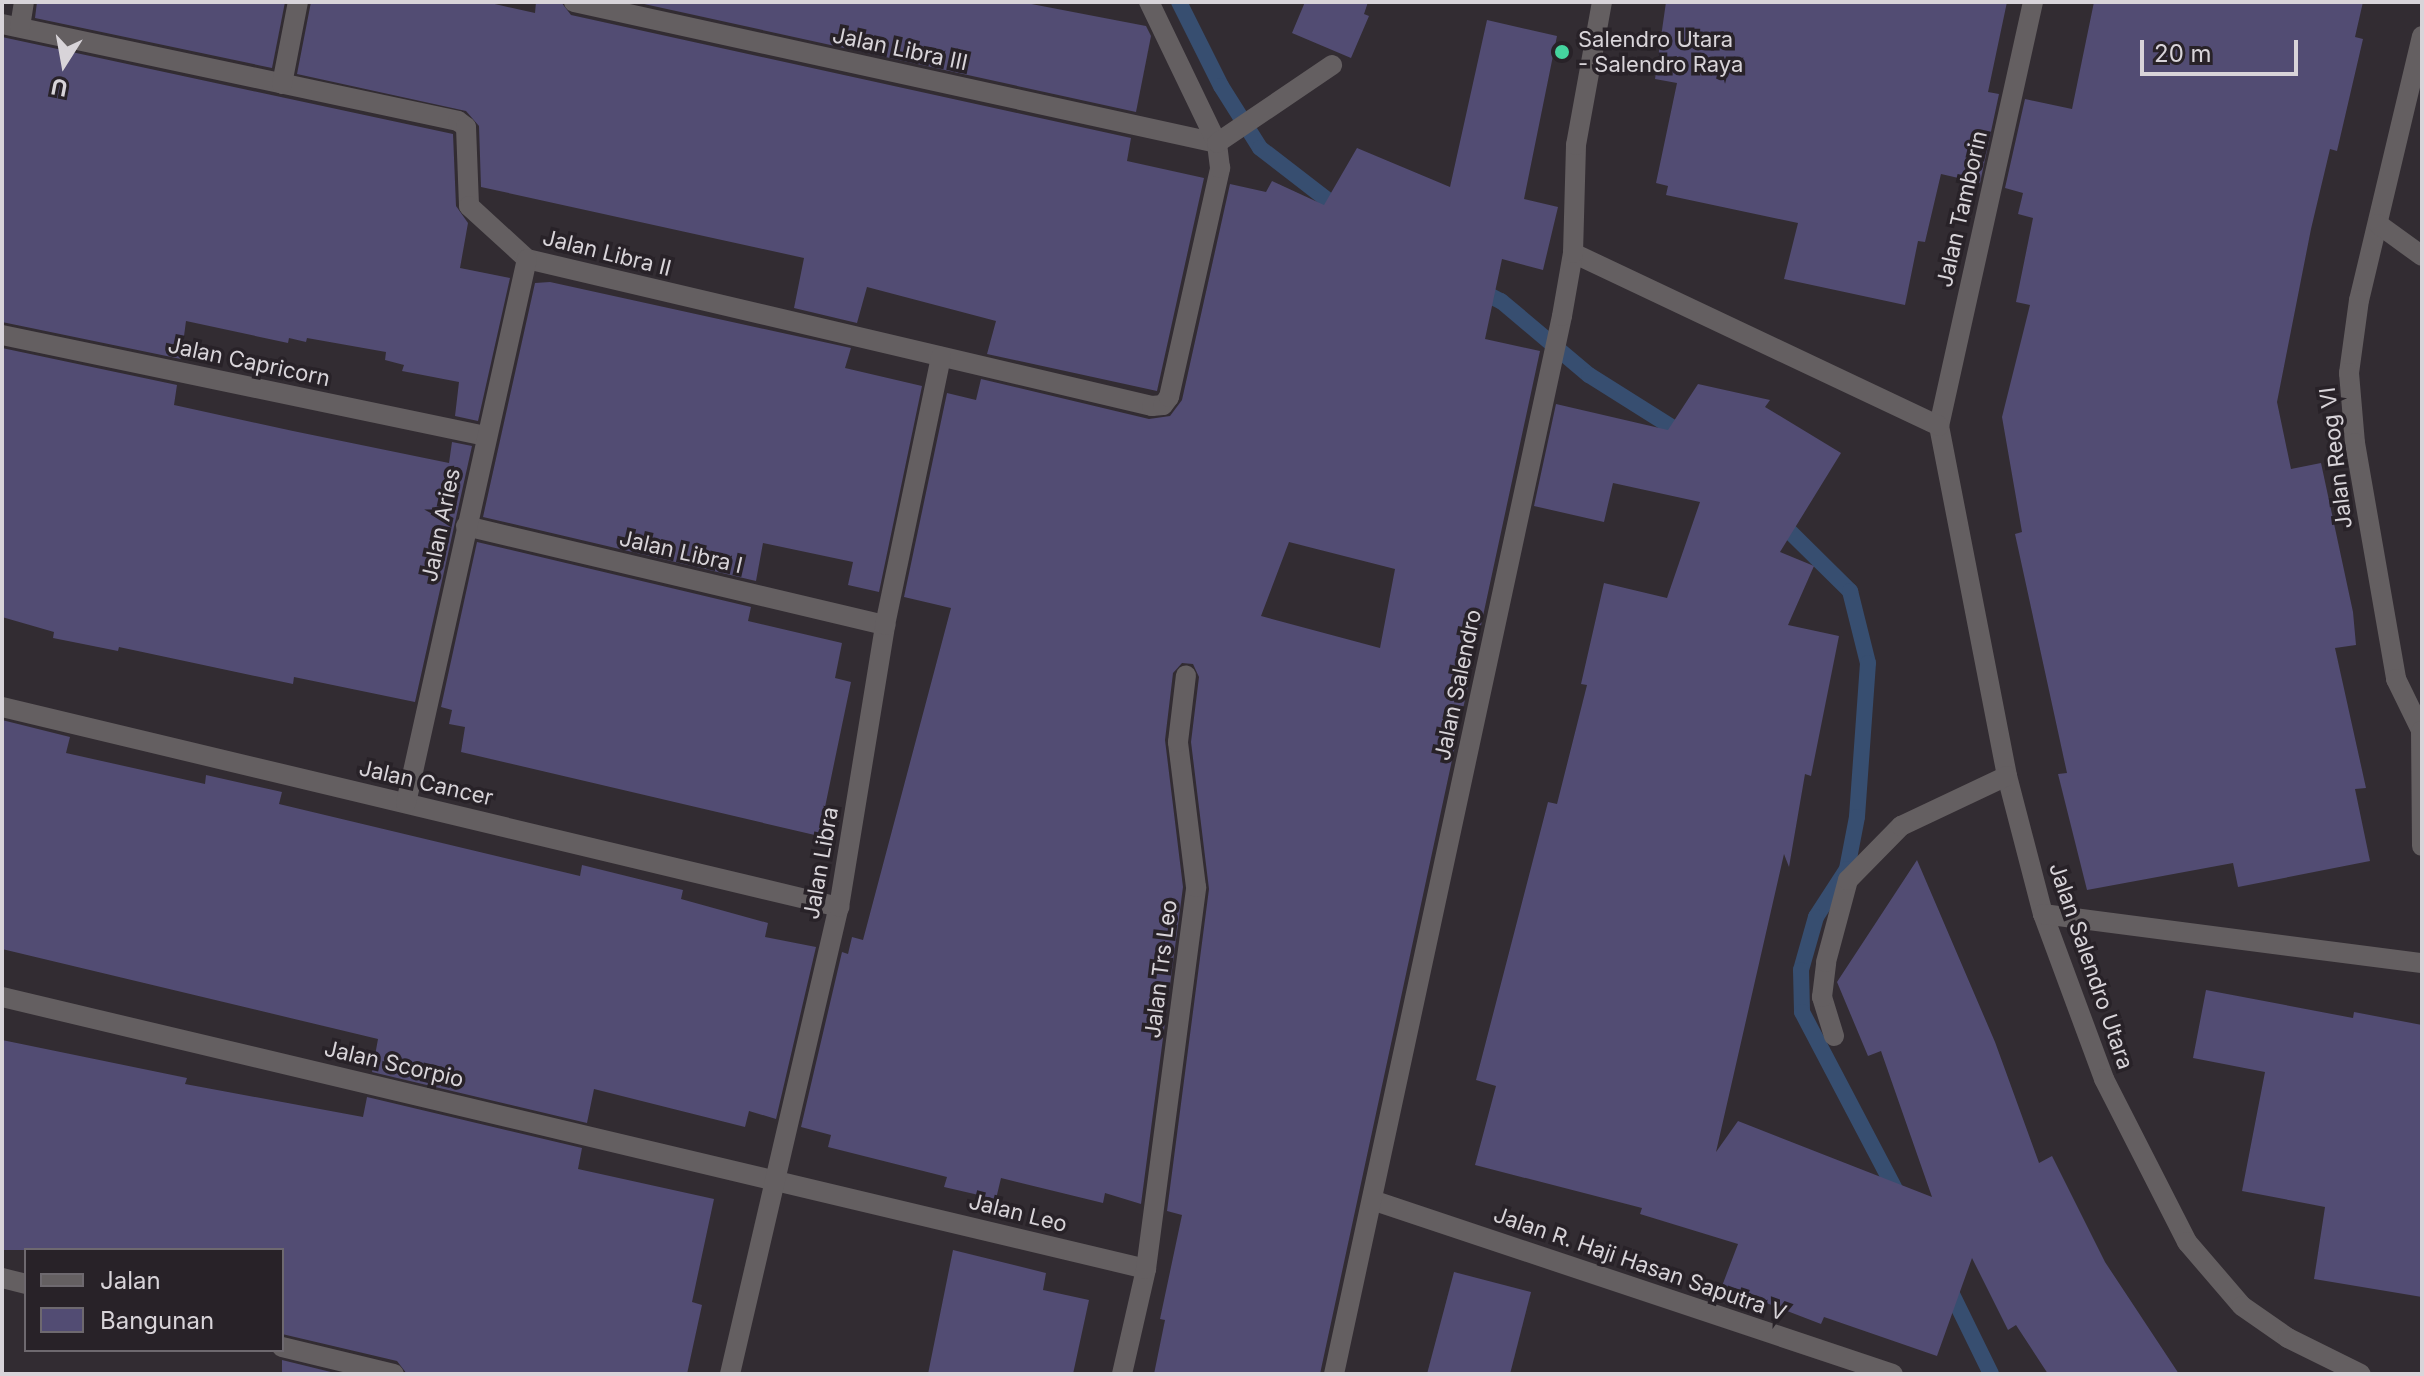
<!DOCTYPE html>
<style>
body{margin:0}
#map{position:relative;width:2424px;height:1376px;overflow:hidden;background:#322c32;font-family:Inter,sans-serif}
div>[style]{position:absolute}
.stream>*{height:16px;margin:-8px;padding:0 8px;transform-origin:8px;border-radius:8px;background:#374e70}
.building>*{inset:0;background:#524c73}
.minor>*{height:20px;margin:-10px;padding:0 10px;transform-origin:10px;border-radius:10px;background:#645f61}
.dots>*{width:22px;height:22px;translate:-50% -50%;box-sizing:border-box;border:4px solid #282228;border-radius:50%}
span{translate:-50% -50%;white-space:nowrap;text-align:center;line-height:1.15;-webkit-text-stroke:7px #282228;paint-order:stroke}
.poi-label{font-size:22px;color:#d8d4d9}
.left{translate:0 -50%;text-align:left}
.street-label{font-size:22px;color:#d8d4d9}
.frame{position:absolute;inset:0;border:4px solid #d8d4d9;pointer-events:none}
.legend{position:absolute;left:24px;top:1248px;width:260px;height:104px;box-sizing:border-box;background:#282228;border:2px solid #6e696f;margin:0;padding:10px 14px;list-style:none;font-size:24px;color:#d8d4d9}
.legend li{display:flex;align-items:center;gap:16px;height:40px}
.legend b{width:40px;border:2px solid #6e696f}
.north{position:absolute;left:24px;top:24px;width:80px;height:80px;-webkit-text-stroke:6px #282228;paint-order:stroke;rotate:191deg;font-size:22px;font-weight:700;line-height:32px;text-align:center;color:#d8d4d9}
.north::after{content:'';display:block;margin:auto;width:28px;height:36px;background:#d8d4d9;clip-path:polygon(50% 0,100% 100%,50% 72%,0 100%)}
.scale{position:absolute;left:2140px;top:40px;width:158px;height:36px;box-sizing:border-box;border:4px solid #d8d4d9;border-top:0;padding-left:10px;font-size:24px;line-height:28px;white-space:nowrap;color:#d8d4d9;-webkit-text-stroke:6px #282228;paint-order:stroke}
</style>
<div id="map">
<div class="stream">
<i style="left:1179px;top:2px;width:94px;rotate:63.4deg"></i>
<i style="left:1221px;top:86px;width:73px;rotate:57.8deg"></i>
<i style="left:1260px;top:148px;width:105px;rotate:37.6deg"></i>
<i style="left:1477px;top:289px;width:27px;rotate:27deg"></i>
<i style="left:1501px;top:301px;width:115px;rotate:40.1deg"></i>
<i style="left:1589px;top:375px;width:115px;rotate:32.2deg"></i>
<i style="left:1777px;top:519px;width:103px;rotate:44.6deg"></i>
<i style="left:1850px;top:591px;width:74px;rotate:76deg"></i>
<i style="left:1868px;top:663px;width:154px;rotate:94.1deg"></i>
<i style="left:1857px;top:817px;width:53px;rotate:100.9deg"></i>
<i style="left:1847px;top:869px;width:57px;rotate:122.9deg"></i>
<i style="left:1816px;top:917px;width:55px;rotate:105.8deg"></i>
<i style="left:1801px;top:970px;width:42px;rotate:88.6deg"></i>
<i style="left:1802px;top:1012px;width:211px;rotate:62.3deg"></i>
<i style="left:1946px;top:1282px;width:102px;rotate:63.9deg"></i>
</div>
<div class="building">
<i style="clip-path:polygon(37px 2px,285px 2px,272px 68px,35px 18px)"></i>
<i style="clip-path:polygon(311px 2px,486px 2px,535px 13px,536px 2px,561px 2px,571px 15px,1131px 138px,1127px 161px,1204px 178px,1157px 391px,987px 354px,996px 321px,867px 287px,857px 323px,794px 308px,804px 258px,481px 187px,479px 126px,466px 111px,297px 74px)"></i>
<i style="clip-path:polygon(635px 2px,1021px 2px,1146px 26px,1151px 36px,1136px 112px)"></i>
<i style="clip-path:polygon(1305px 2px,1368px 2px,1364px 14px,1369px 16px,1351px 58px,1292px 33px)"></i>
<i style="clip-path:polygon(1666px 2px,2007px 2px,1988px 92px,1999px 94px,1980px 183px,1941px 174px,1925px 242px,1918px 241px,1905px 305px,1784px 279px,1798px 223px,1666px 195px,1668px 186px,1656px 183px,1677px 83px,1655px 79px)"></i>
<i style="clip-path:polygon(2094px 2px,2363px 2px,2355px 37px,2363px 39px,2337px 151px,2330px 149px,2311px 229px,2277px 402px,2291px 469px,2321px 463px,2353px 612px,2356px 645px,2335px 648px,2366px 788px,2355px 789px,2370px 861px,2238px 887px,2233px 863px,2087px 890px,2058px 774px,2067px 773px,2015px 534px,2022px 532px,2002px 417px,2030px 305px,2016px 302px,2033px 218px,2018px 214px,2023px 193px,2005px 188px,2025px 99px,2072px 109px)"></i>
<i style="clip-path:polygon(evenodd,1487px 20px,1557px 36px,1524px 199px,1558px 207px,1543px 270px,1502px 259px,1485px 339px,1540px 351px,1320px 1374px,1154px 1374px,1165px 1320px,1160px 1319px,1182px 1215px,1167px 1211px,1209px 889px,1191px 742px,1199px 677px,1193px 664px,1182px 663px,1173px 673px,1165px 740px,1183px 887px,1141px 1204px,1105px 1193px,1103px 1203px,1001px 1178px,996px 1199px,944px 1187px,947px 1177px,828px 1147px,831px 1135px,801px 1127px,842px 952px,848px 954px,852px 937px,863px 940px,951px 608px,904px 597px,947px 393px,976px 400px,981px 379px,1149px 419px,1170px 416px,1182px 400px,1230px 184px,1266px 192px,1272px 181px,1324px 205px,1357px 148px,1450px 187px,1487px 20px,1289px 542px,1395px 569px,1380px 648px,1261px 616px,1289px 542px)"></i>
<i style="clip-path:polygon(2px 37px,453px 134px,456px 206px,468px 223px,460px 268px,510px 278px,478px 421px,455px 416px,459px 382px,402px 371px,404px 365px,385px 360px,386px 352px,307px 338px,306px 342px,289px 338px,288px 343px,186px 321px,181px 359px,2px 322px)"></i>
<i style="clip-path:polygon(550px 282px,851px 348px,845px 368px,922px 386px,879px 592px,848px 585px,853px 562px,763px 543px,756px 581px,483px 517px,535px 283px)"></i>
<i style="clip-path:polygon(2px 348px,177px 385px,174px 405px,293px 431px,449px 463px,452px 442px,472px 446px,415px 702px,294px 677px,293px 684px,119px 647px,118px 651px,53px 638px,54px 632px,2px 617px)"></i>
<i style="clip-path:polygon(1698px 384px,1770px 400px,1765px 407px,1841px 453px,1780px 552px,1814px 566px,1788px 625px,1839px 636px,1811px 776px,1805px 774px,1789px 867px,1784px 854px,1716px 1152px,1738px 1121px,1932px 1197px,1881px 1051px,1868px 1056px,1837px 982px,1917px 860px,1995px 1042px,2039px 1163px,2052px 1156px,2105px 1262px,2179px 1374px,2048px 1374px,2016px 1325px,2008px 1330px,1972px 1258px,1937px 1356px,1824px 1317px,1821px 1324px,1722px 1286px,1738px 1244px,1640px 1214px,1642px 1208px,1475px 1165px,1496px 1086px,1476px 1080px,1548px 802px,1557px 804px,1587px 685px,1581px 684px,1604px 583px,1667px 598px,1700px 502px,1613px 483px,1604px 522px,1534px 506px,1556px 404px,1668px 430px)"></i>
<i style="clip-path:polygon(477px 542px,751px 607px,748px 621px,842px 643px,835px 678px,851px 682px,819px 836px,461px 752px,465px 727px,449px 724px,452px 710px,441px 707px)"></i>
<i style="clip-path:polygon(2px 720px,70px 737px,66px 753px,205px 784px,206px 775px,282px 792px,279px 804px,580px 876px,582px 865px,683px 890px,681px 899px,768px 923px,765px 937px,816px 947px,776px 1119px,749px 1111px,745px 1127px,594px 1089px,587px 1123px,372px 1072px,378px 1039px,2px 949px)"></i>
<i style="clip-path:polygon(2206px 990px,2353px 1018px,2354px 1012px,2422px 1025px,2422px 1297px,2314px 1279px,2325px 1207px,2242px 1191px,2265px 1072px,2193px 1058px)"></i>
<i style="clip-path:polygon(2px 1040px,187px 1078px,185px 1084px,363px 1117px,367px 1097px,582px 1148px,578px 1169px,714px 1199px,692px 1302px,702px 1305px,687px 1374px,407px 1374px,397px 1361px,282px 1334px,282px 1250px,2px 1250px)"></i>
<i style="clip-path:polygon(953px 1250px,1046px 1273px,1043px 1290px,1089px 1300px,1073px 1374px,928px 1374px)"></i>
<i style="clip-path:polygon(1454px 1272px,1531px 1292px,1510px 1374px,1427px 1374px)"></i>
<i style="clip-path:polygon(282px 1360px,339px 1374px,282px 1374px)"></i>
</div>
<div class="minor">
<i style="left:574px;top:2px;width:658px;rotate:12.37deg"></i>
<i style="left:2033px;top:2px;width:434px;rotate:102.5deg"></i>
<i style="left:1939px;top:426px;width:357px;rotate:79deg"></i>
<i style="left:2007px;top:776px;width:143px;rotate:75.4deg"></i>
<i style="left:2043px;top:914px;width:176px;rotate:69.7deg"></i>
<i style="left:2104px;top:1079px;width:183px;rotate:63deg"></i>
<i style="left:2187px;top:1242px;width:84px;rotate:49.3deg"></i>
<i style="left:2242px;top:1306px;width:56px;rotate:34.8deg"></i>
<i style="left:2288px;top:1338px;width:81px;rotate:26.3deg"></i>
<i style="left:2px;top:24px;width:466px;rotate:12deg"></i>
<i style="left:458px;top:121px;width:10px;rotate:37deg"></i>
<i style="left:466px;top:127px;width:79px;rotate:87.8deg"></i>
<i style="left:469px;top:206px;width:79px;rotate:42.4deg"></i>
<i style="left:527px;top:259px;width:642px;rotate:13.24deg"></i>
<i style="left:1152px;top:406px;width:11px;rotate:-5deg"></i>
<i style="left:1163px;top:405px;width:10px;rotate:-53deg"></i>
<i style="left:1169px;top:397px;width:235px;rotate:-77.4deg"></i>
<i style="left:1220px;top:168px;width:25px;rotate:-97deg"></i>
<i style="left:1217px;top:143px;width:157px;rotate:-115.7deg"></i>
<i style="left:20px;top:27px;width:25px;rotate:-81deg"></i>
<i style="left:2422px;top:36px;width:271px;rotate:103.4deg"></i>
<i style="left:2359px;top:300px;width:74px;rotate:97.8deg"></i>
<i style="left:2349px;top:373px;width:70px;rotate:85.1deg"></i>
<i style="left:2355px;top:443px;width:240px;rotate:80.1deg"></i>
<i style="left:2396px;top:679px;width:59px;rotate:63.9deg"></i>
<i style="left:282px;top:84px;width:84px;rotate:-79deg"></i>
<i style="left:1217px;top:143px;width:139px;rotate:-34.1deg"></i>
<i style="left:2378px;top:224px;width:54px;rotate:36deg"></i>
<i style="left:1573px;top:253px;width:405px;rotate:25.3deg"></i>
<i style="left:2px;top:335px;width:494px;rotate:11.8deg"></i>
<i style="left:466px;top:526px;width:431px;rotate:13.3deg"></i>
<i style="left:2px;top:707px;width:861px;rotate:13.44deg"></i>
<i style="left:2421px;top:731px;width:115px;rotate:89.5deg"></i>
<i style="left:406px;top:803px;width:557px;rotate:-77.46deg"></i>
<i style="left:2043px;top:914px;width:382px;rotate:7.4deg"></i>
<i style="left:2px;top:997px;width:1176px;rotate:13.37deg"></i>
<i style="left:1834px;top:1036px;width:41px;rotate:-107.1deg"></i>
<i style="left:1822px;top:997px;width:35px;rotate:-83deg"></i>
<i style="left:1826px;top:962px;width:85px;rotate:-75deg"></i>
<i style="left:1848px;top:880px;width:76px;rotate:-45.5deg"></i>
<i style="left:1901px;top:826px;width:117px;rotate:-25.3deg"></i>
<i style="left:1372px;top:1200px;width:549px;rotate:18.47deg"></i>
<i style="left:2px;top:1278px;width:25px;rotate:14deg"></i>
<i style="left:282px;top:1347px;width:115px;rotate:13.6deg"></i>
<i style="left:730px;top:1374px;width:480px;rotate:-76.9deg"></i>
<i style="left:839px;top:907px;width:286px;rotate:-80.7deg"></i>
<i style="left:885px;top:625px;width:274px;rotate:-78.2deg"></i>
<i style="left:1122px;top:1374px;width:108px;rotate:-77.1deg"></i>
<i style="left:1146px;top:1269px;width:385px;rotate:-82.5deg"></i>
<i style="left:1196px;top:887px;width:146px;rotate:-97.1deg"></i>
<i style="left:1178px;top:742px;width:67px;rotate:-83.2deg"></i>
<i style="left:1334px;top:1374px;width:1082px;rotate:-77.84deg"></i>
<i style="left:1562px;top:316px;width:64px;rotate:-80.1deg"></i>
<i style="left:1573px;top:253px;width:108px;rotate:-88.4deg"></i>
<i style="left:1576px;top:145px;width:145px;rotate:-79.7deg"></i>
</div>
<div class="dots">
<i style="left:1562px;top:52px;background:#45d49f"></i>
</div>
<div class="poi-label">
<span class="left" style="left:1578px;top:52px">Salendro Utara<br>- Salendro Raya</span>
</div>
<div class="street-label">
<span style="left:900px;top:49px;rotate:12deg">Jalan Libra III</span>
<span style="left:1962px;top:209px;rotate:-77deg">Jalan Tamborin</span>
<span style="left:607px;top:253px;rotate:14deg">Jalan Libra II</span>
<span style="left:249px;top:362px;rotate:12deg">Jalan Capricorn</span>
<span style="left:2336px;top:458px;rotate:-97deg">Jalan Reog VI</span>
<span style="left:441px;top:525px;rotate:-78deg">Jalan Aries</span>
<span style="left:681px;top:552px;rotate:13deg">Jalan Libra I</span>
<span style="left:1458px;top:685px;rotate:-78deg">Jalan Salendro</span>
<span style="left:426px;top:783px;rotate:13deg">Jalan Cancer</span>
<span style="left:821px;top:863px;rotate:-80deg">Jalan Libra</span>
<span style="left:2091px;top:966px;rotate:71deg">Jalan Salendro Utara</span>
<span style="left:1161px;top:969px;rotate:-83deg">Jalan Trs Leo</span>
<span style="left:394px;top:1064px;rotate:13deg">Jalan Scorpio</span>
<span style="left:1018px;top:1213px;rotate:14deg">Jalan Leo</span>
<span style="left:1640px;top:1264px;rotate:19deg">Jalan R. Haji Hasan Saputra V</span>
</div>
<div class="frame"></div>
<ul class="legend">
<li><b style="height:10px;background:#645f61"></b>Jalan</li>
<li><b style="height:22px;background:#524c73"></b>Bangunan</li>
</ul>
<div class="north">U</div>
<div class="scale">20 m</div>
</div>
